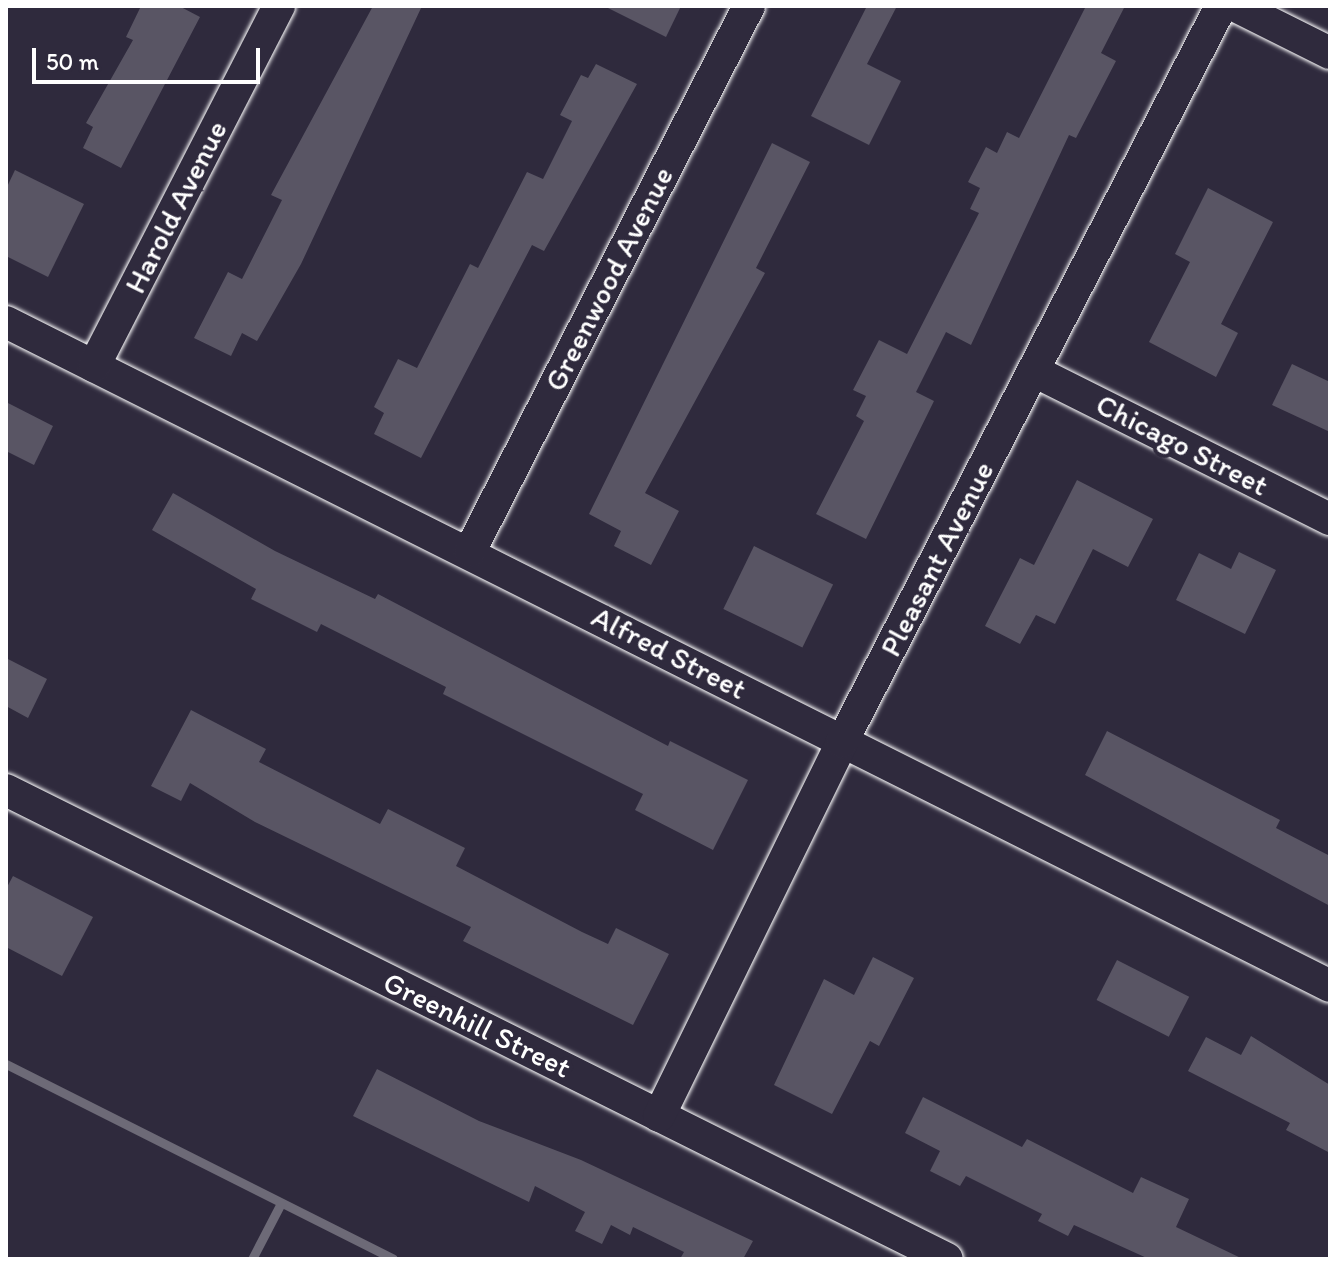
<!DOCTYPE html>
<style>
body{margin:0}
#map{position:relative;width:1336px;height:1265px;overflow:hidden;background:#2f2a3d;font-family:Itim,sans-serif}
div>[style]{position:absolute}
.stream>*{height:9px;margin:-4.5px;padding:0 4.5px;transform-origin:4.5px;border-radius:4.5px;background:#6d6a77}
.building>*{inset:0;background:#595564;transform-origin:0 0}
.roads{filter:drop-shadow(0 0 2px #fff) drop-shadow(0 0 2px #fff)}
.street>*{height:32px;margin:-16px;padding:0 16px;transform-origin:16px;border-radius:16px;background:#2f2a3d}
span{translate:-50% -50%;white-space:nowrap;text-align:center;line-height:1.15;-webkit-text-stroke:8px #2f2a3d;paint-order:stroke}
.street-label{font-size:30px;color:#fff}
.frame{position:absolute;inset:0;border:8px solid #fff;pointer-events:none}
.scale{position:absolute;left:32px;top:48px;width:228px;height:36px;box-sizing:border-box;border:4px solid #fff;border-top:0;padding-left:10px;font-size:24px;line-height:28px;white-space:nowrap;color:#fff;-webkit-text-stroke:6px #2f2a3d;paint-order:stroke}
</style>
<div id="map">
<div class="stream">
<i style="left:6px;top:1064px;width:433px;rotate:26.7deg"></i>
<i style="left:252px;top:1259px;width:63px;rotate:-62.6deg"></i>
</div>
<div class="building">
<i style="clip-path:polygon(141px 6px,179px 6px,200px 17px,121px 168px,83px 148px,93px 127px,86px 123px,133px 40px,126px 37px)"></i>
<i style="clip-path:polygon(373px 6px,422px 6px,301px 264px,257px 341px,242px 333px,231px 356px,194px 338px,228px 272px,242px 279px,282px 200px,271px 195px)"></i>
<i style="clip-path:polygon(604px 6px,681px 6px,666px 37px)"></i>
<i style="clip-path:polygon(867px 6px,897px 6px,867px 64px,901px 81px,869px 145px,811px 116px)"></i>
<i style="clip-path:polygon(1086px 6px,1125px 6px,1101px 53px,1116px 61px,1076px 138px,1069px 135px,971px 345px,946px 332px,916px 392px,934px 401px,866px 539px,816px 514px,864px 421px,856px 416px,866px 396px,853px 390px,879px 340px,907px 354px,979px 213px,970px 209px,980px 188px,968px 182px,986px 147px,997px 153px,1007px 132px,1019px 138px)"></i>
<i style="clip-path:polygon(596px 64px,637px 84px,544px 251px,532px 245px,421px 458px,374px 434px,384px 413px,374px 407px,398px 359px,417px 368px,470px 264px,478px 268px,527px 172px,543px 179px,572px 121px,560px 115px,581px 75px,588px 78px)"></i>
<i style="clip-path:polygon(772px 143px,810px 162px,756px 268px,765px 273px,645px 493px,679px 511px,651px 565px,614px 546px,621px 531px,589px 514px)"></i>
<i style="clip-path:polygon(15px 170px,84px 204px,48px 277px,6px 256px,6px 189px)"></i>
<i style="clip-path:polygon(1208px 188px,1273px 222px,1221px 324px,1238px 333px,1216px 377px,1149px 342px,1190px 262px,1175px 254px)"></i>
<i style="clip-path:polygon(1292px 364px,1330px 382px,1330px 432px,1272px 405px)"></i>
<i style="clip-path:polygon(6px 402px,53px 426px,34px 465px,6px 451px)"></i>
<i style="clip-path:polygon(1077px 480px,1153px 519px,1128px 567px,1093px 549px,1055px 624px,1036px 615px,1020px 644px,985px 626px,1020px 558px,1034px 565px)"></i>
<i style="clip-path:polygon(173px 493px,275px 551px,375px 599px,378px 594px,668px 746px,670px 741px,748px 780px,713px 850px,635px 810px,643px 794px,443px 694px,446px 687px,321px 624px,317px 632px,251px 599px,256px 589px,152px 530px)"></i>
<i style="left:754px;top:546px;width:88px;height:70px;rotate:26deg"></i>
<i style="clip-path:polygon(1239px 552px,1276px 570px,1245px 634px,1176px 600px,1199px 553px,1231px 569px)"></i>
<i style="clip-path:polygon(6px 658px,47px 679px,28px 718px,6px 706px)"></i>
<i style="clip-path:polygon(191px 710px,266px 749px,259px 762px,380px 824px,388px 809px,465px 848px,456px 866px,582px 932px,608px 944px,616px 928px,669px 954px,633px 1025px,463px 941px,471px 927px,255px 822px,190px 783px,181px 801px,151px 786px)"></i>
<i style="clip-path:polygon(1107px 731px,1280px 820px,1276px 828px,1330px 856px,1330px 906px,1085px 775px)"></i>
<i style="clip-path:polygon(13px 876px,93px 917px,62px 976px,6px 947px,6px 889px)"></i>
<i style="clip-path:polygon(873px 957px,914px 978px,879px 1046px,870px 1041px,832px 1114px,774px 1085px,824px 979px,854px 995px)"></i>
<i style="left:1117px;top:960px;width:81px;height:45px;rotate:27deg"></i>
<i style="clip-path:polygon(1251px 1036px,1330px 1085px,1330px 1153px,1286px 1130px,1290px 1123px,1188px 1071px,1206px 1037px,1241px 1055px)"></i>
<i style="clip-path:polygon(377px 1069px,479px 1121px,581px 1160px,753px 1241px,743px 1259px,680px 1259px,684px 1252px,633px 1227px,630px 1235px,611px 1225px,602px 1244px,575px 1231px,585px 1212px,535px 1186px,529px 1202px,353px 1116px)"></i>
<i style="clip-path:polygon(923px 1097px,1022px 1147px,1027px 1139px,1133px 1193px,1141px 1177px,1189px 1199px,1176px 1227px,1243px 1259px,1149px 1259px,1074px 1225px,1068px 1236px,1038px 1221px,1042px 1214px,966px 1176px,960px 1186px,930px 1171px,940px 1151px,905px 1133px)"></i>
</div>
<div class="roads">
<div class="street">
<i style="left:1236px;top:6px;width:105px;rotate:26.6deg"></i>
<i style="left:6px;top:322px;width:1481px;rotate:26.63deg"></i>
<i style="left:94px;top:366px;width:405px;rotate:-62.8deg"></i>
<i style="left:1034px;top:371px;width:331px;rotate:26.6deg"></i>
<i style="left:470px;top:551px;width:612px;rotate:-62.89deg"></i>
<i style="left:6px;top:790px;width:1051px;rotate:26.49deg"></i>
<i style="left:659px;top:1116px;width:416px;rotate:-63.9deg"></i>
<i style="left:842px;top:742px;width:828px;rotate:-62.75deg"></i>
</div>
</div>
<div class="street-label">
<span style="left:176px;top:207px;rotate:-63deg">Harold Avenue</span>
<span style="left:609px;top:279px;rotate:-63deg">Greenwood Avenue</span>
<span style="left:1182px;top:445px;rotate:27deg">Chicago Street</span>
<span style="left:937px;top:559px;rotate:-63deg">Pleasant Avenue</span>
<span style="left:669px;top:653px;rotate:27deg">Alfred Street</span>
<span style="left:477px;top:1025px;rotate:26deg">Greenhill Street</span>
</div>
<div class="frame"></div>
<div class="scale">50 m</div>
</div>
